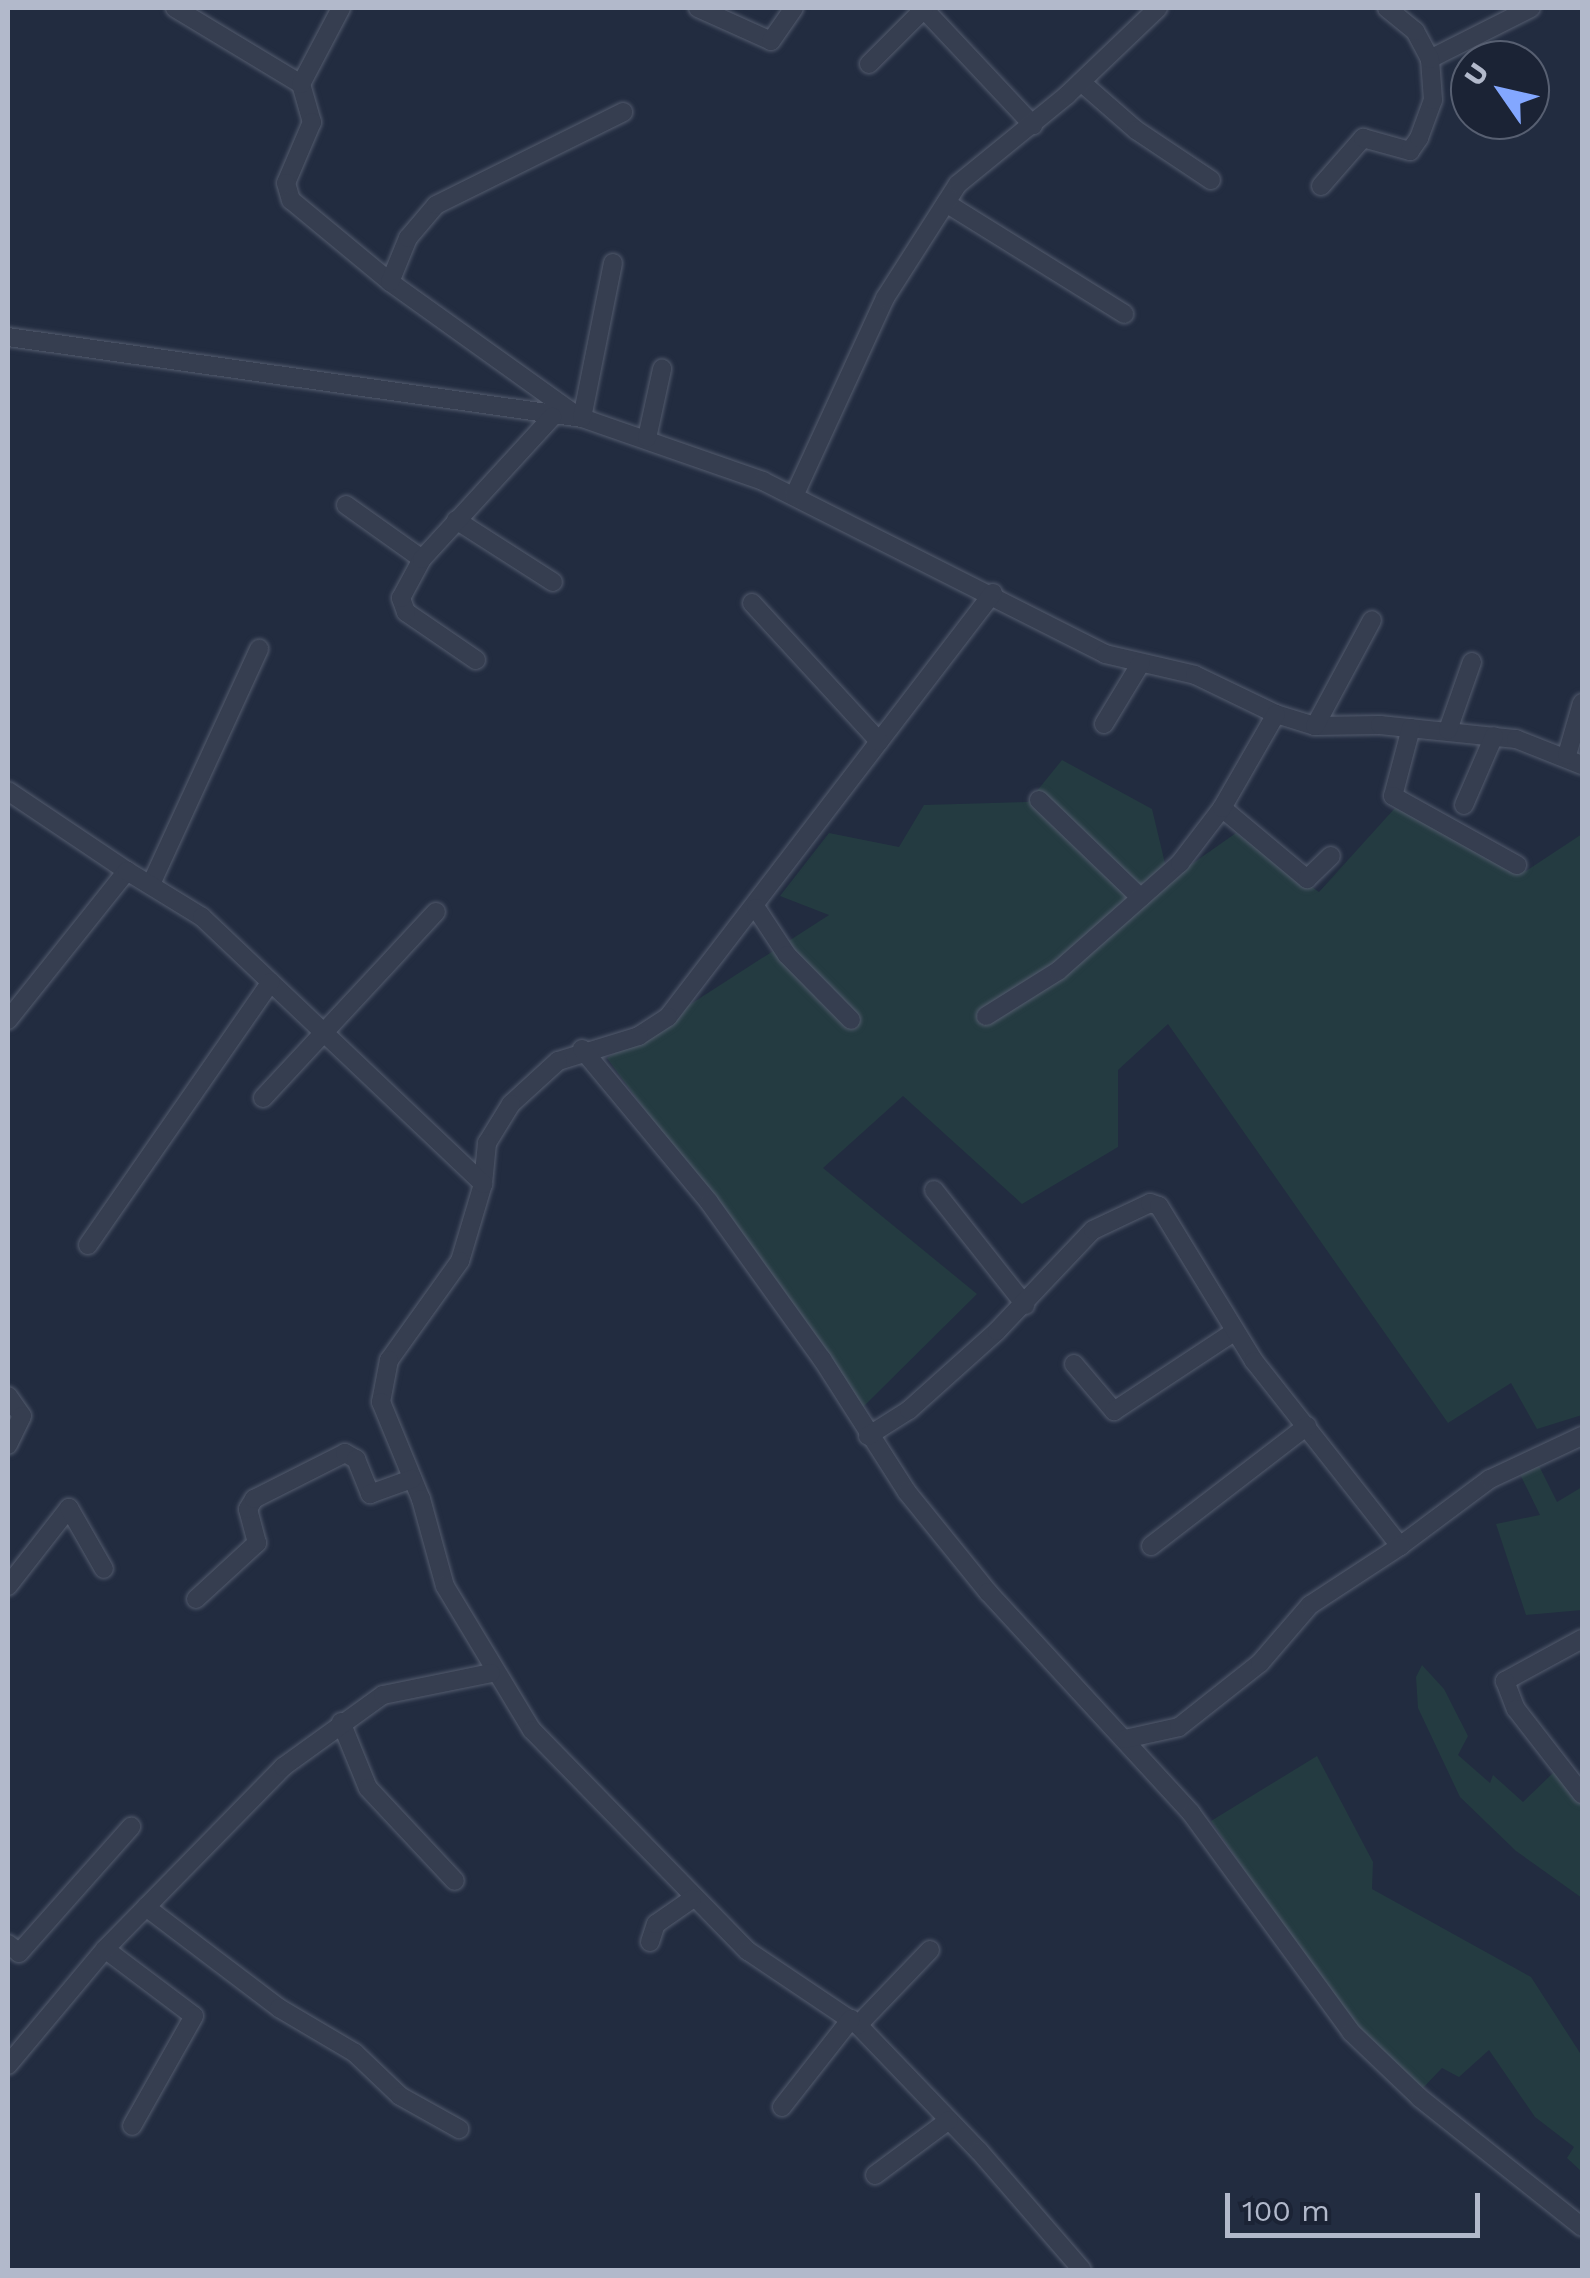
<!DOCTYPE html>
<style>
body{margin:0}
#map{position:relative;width:1590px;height:2278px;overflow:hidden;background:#222c40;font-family:"Work Sans",sans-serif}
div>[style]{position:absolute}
.green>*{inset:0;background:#243b41}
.roads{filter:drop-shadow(0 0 2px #545c6e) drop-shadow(0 0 2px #545c6e)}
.minor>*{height:18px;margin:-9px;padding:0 9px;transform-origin:9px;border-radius:9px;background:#363e50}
span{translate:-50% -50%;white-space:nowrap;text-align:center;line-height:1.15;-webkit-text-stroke:8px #1b2335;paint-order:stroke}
.frame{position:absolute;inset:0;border:10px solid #b2b9cb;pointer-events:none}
.north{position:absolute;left:1450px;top:40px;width:100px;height:100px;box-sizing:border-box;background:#1b2335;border:2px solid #575f71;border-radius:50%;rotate:304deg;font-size:28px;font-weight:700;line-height:40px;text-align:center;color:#b2b9cb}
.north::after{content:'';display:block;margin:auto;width:35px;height:45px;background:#83a7ff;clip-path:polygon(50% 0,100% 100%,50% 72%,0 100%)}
.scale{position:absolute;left:1225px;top:2193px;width:255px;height:45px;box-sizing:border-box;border:5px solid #b2b9cb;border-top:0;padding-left:12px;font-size:30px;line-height:35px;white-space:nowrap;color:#b2b9cb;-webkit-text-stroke:8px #1b2335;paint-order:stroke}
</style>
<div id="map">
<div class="green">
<i style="clip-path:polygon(1062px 760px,1152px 809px,1169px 880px,1236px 833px,1319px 892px,1395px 808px,1526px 871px,1582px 834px,1582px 1415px,1537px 1429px,1511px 1383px,1448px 1423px,1168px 1024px,1118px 1070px,1118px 1147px,1022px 1204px,903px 1096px,823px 1168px,977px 1294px,862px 1408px,607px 1058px,829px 915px,780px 896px,829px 833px,899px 847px,924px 805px,1028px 802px)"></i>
<i style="clip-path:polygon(1534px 1456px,1557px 1502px,1582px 1487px,1582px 1610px,1526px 1615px,1496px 1524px,1540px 1515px,1517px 1468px)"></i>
<i style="clip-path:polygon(1422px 1665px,1444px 1689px,1468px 1736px,1458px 1755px,1490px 1783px,1493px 1775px,1523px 1802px,1554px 1772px,1582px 1791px,1582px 1898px,1516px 1851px,1460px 1797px,1418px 1708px,1416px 1677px)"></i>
<i style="clip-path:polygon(1317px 1756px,1373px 1862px,1372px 1889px,1531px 1977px,1582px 2056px,1582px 2172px,1567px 2158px,1574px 2147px,1535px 2117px,1489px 2050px,1459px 2077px,1442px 2068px,1422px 2089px,1363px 2045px,1211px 1821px)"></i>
</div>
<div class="roads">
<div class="minor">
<i style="left:175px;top:8px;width:147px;rotate:31.1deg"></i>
<i style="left:301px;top:84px;width:40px;rotate:74deg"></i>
<i style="left:312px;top:122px;width:66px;rotate:113.1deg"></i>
<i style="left:286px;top:183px;width:18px;rotate:74deg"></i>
<i style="left:291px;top:200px;width:129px;rotate:39.6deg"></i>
<i style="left:390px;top:282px;width:230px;rotate:35.6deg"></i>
<i style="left:698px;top:8px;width:80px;rotate:24.3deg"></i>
<i style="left:771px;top:41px;width:40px;rotate:-55.1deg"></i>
<i style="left:923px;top:8px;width:161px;rotate:46.8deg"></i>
<i style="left:1430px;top:59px;width:113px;rotate:-26.8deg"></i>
<i style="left:869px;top:64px;width:78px;rotate:-45deg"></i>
<i style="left:1081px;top:82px;width:73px;rotate:41.1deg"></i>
<i style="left:1136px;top:130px;width:90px;rotate:33.7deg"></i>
<i style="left:301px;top:84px;width:86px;rotate:-62.2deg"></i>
<i style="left:1321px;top:186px;width:64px;rotate:-48.8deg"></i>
<i style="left:1363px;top:138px;width:49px;rotate:15.5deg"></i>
<i style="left:1410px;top:151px;width:16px;rotate:-55deg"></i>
<i style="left:1419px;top:138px;width:40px;rotate:-69.8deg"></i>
<i style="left:1433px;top:100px;width:41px;rotate:-94.2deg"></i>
<i style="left:1430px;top:59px;width:32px;rotate:-118deg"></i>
<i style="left:1415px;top:31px;width:36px;rotate:-141deg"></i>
<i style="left:946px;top:203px;width:210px;rotate:31.9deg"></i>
<i style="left:390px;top:282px;width:48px;rotate:-67.8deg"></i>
<i style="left:408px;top:238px;width:43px;rotate:-49.7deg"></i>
<i style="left:436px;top:205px;width:209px;rotate:-26.4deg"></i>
<i style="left:8px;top:337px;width:580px;rotate:8.03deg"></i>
<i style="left:582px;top:418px;width:192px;rotate:19.2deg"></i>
<i style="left:763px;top:481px;width:383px;rotate:26.8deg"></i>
<i style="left:1105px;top:654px;width:92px;rotate:13.1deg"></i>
<i style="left:1195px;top:675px;width:90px;rotate:25.7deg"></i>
<i style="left:1276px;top:714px;width:41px;rotate:17.1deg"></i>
<i style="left:1315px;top:726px;width:65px;rotate:-0.9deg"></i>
<i style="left:1380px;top:725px;width:137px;rotate:5.9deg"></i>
<i style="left:1516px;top:739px;width:71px;rotate:21.5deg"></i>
<i style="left:582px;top:418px;width:158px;rotate:-78.7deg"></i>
<i style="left:647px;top:438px;width:71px;rotate:-77.7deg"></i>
<i style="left:794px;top:496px;width:218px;rotate:-65.3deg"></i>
<i style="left:885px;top:298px;width:135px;rotate:-57.4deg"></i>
<i style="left:958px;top:184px;width:141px;rotate:-39.2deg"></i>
<i style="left:1067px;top:95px;width:126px;rotate:-43.7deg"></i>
<i style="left:346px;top:505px;width:93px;rotate:35.4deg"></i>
<i style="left:456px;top:520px;width:115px;rotate:32.6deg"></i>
<i style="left:993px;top:593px;width:534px;rotate:127.47deg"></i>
<i style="left:668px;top:1017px;width:35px;rotate:147deg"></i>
<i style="left:639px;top:1036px;width:85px;rotate:162.8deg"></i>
<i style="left:558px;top:1061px;width:64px;rotate:137.5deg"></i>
<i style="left:511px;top:1104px;width:46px;rotate:121.6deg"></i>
<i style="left:487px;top:1143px;width:41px;rotate:95.6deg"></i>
<i style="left:483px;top:1184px;width:80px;rotate:106.6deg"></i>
<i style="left:460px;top:1261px;width:122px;rotate:125.6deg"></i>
<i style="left:389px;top:1360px;width:43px;rotate:100.8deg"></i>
<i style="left:381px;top:1402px;width:105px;rotate:67.6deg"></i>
<i style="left:421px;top:1499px;width:90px;rotate:74.6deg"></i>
<i style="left:445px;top:1586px;width:168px;rotate:58.9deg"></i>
<i style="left:532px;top:1730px;width:309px;rotate:45.7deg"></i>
<i style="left:748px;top:1951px;width:133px;rotate:33.9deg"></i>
<i style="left:858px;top:2025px;width:175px;rotate:46.2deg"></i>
<i style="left:979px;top:2151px;width:157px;rotate:49.1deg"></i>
<i style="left:752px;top:603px;width:188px;rotate:47.4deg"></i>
<i style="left:476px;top:660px;width:85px;rotate:-145.6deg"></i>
<i style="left:406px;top:612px;width:15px;rotate:-110deg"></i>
<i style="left:401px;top:598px;width:44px;rotate:-61.7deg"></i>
<i style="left:422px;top:559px;width:193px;rotate:-47.5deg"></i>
<i style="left:1104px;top:724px;width:71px;rotate:-58.8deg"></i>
<i style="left:1315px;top:726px;width:120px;rotate:-61.7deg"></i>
<i style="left:1411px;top:728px;width:70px;rotate:104.8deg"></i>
<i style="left:1393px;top:796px;width:142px;rotate:29.1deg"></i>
<i style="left:1448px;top:730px;width:72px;rotate:-70.6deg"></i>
<i style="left:1567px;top:755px;width:54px;rotate:-73.9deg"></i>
<i style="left:8px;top:791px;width:143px;rotate:33.9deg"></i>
<i style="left:1039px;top:800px;width:141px;rotate:43.9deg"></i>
<i style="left:1464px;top:805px;width:75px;rotate:-66.5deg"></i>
<i style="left:1222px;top:808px;width:111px;rotate:39.9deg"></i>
<i style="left:1307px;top:879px;width:33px;rotate:-44deg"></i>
<i style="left:151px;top:884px;width:259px;rotate:-65.3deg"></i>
<i style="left:756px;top:908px;width:56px;rotate:56.6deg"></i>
<i style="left:787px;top:955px;width:91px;rotate:45.4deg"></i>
<i style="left:986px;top:1016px;width:85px;rotate:-32deg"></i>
<i style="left:1058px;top:971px;width:163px;rotate:-41.5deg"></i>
<i style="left:1180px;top:863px;width:69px;rotate:-52.6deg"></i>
<i style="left:1222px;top:808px;width:108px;rotate:-60.1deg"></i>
<i style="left:8px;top:1020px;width:191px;rotate:-51.4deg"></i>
<i style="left:127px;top:871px;width:88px;rotate:31.5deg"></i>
<i style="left:202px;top:917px;width:388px;rotate:43.5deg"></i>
<i style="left:582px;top:1049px;width:199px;rotate:50.3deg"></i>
<i style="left:709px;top:1202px;width:193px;rotate:54.3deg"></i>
<i style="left:822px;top:1359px;width:158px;rotate:57.4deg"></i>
<i style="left:907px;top:1492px;width:129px;rotate:51deg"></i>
<i style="left:988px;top:1592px;width:300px;rotate:47.4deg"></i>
<i style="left:1191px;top:1813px;width:271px;rotate:53.8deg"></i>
<i style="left:1351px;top:2032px;width:95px;rotate:43.7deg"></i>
<i style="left:1420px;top:2098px;width:207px;rotate:38.5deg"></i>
<i style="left:263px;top:1098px;width:254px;rotate:-47.1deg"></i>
<i style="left:934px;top:1190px;width:147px;rotate:51.6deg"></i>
<i style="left:88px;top:1245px;width:320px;rotate:-55.2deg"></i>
<i style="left:1074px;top:1364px;width:62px;rotate:49.6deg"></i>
<i style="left:1114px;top:1411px;width:144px;rotate:-33.4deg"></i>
<i style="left:8px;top:1396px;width:24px;rotate:55deg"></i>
<i style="left:22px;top:1416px;width:32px;rotate:116deg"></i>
<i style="left:868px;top:1436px;width:49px;rotate:-32.4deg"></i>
<i style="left:909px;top:1410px;width:118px;rotate:-41.9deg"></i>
<i style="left:997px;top:1331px;width:139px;rotate:-46.5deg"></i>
<i style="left:1093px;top:1230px;width:63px;rotate:-25.3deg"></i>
<i style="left:1150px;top:1203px;width:9px;rotate:18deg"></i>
<i style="left:1159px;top:1206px;width:182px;rotate:58.5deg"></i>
<i style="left:1254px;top:1361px;width:236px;rotate:51.7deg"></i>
<i style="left:1400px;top:1546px;width:112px;rotate:-36.7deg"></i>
<i style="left:1490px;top:1479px;width:102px;rotate:-25.1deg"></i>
<i style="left:1151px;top:1546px;width:197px;rotate:-37.6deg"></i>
<i style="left:8px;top:1586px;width:99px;rotate:-52deg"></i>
<i style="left:69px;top:1508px;width:70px;rotate:60.2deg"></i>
<i style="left:196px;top:1599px;width:83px;rotate:-42.6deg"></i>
<i style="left:257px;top:1543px;width:35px;rotate:-105deg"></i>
<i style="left:248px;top:1509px;width:12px;rotate:-59deg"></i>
<i style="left:254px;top:1499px;width:102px;rotate:-26.8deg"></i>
<i style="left:345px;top:1453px;width:13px;rotate:29deg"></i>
<i style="left:356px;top:1459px;width:38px;rotate:68deg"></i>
<i style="left:370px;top:1494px;width:45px;rotate:-19.7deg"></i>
<i style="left:1582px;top:1639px;width:88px;rotate:151.4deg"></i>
<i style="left:1505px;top:1681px;width:30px;rotate:69deg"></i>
<i style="left:1516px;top:1709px;width:108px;rotate:52.2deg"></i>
<i style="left:341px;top:1722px;width:71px;rotate:67.8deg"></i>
<i style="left:368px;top:1788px;width:127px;rotate:46.9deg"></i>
<i style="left:1125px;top:1739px;width:55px;rotate:-12.5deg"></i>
<i style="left:1179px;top:1727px;width:103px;rotate:-38.3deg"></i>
<i style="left:1260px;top:1663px;width:77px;rotate:-49.2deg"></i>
<i style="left:1310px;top:1605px;width:108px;rotate:-33.2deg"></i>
<i style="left:146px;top:1907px;width:167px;rotate:37.2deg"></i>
<i style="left:279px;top:2008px;width:88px;rotate:30.6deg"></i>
<i style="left:355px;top:2053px;width:62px;rotate:43.7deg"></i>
<i style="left:400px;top:2096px;width:68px;rotate:29.2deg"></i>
<i style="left:650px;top:1942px;width:19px;rotate:-72deg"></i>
<i style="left:656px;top:1924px;width:44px;rotate:-34.8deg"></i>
<i style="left:8px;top:1944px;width:14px;rotate:39deg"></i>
<i style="left:19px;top:1953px;width:169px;rotate:-48.4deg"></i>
<i style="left:105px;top:1949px;width:111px;rotate:37deg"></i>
<i style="left:194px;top:2016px;width:126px;rotate:119.4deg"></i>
<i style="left:858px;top:2025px;width:104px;rotate:-46.2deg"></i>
<i style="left:8px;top:2065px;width:151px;rotate:-50.1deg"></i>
<i style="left:105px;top:1949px;width:255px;rotate:-45.6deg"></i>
<i style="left:283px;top:1767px;width:123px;rotate:-35.8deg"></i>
<i style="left:383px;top:1695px;width:110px;rotate:-11.5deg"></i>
<i style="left:782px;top:2107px;width:112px;rotate:-51.9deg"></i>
<i style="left:875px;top:2175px;width:92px;rotate:-36.6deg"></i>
</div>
</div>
<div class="frame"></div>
<div class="north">U</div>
<div class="scale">100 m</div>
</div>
